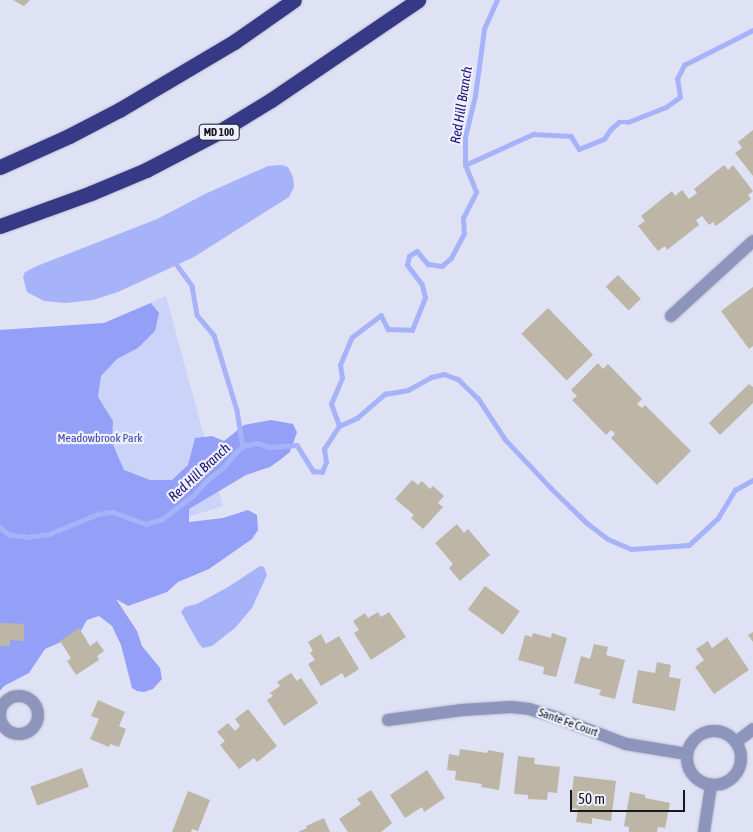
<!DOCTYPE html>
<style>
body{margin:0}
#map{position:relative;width:753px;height:832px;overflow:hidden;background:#dfe2f4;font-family:"Asap Condensed",sans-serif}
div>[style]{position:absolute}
.green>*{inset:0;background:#ccd3f9}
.forest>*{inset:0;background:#94a0f7}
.water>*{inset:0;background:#a7b3f9}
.stream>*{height:4.5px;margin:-2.25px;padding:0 2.25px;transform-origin:2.25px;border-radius:2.25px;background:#a7b3f9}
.building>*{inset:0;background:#bdb5a5;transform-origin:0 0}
.roads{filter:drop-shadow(0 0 1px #bbbecd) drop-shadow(0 0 1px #bbbecd)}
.street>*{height:12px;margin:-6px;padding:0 6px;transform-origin:6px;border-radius:6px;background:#8e95bc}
.street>.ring{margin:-6px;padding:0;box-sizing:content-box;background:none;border:12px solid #8e95bc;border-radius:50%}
.highway>*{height:15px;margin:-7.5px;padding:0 7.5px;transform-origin:7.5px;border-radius:7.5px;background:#363986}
span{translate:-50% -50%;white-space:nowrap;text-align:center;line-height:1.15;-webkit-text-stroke:4.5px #edf0fe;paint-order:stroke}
.shield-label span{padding:1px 4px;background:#edf0fe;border:1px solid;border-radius:4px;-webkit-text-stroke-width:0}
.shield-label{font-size:11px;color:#16181e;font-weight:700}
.park-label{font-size:12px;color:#4346aa}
.street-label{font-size:12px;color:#16181e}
.water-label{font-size:14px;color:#1f1075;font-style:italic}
.scale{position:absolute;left:570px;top:790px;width:115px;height:22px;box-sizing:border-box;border:2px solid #16181e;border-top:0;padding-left:6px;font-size:15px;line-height:18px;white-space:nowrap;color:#16181e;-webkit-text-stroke:4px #edf0fe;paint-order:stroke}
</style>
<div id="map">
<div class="green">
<i style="clip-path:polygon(166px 296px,223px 506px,76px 552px,0 330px,104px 323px)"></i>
</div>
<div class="forest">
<i style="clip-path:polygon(151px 303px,159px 313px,155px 331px,138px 348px,117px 359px,101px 376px,98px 397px,113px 421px,112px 442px,124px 470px,150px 480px,172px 480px,188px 465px,195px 438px,212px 436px,224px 441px,244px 425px,271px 420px,293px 424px,297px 432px,290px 452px,280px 460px,270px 467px,246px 475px,189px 509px,189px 522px,223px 518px,248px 510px,257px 515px,258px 530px,252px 539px,209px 569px,178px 582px,167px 592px,128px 606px,116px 599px,137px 631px,142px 646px,160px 668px,162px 679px,153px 689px,144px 692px,137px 691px,132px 688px,121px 645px,112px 626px,99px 616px,87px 620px,79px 634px,45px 649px,29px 673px,4px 686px,0 691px,0 330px,104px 323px)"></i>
</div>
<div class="water">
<i style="clip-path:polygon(282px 165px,288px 167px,293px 177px,294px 187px,289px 197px,194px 257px,118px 292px,93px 300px,65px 303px,44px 301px,27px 292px,23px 277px,25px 272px,37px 266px,157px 219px,207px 193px,268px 166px)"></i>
<i style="clip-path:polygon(260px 566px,264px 567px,267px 575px,252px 608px,235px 628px,212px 646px,203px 648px,199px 644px,181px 612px,185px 607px,197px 604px,228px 587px)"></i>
</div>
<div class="stream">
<i style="left:465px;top:165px;width:75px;rotate:-24.5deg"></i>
<i style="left:533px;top:134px;width:38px;rotate:3deg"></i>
<i style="left:571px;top:136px;width:15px;rotate:58deg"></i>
<i style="left:579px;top:149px;width:27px;rotate:-22deg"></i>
<i style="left:604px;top:139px;width:11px;rotate:-56deg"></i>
<i style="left:610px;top:130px;width:12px;rotate:-42deg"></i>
<i style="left:619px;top:122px;width:9px"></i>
<i style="left:628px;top:122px;width:41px;rotate:-21.5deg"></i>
<i style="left:666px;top:107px;width:17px;rotate:-36deg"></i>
<i style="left:680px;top:97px;width:18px;rotate:-99deg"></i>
<i style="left:677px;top:79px;width:16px;rotate:-63deg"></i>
<i style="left:684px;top:65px;width:77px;rotate:-26.9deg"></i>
<i style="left:177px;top:265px;width:26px;rotate:54deg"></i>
<i style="left:192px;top:286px;width:29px;rotate:80deg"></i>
<i style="left:197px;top:315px;width:26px;rotate:50deg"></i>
<i style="left:214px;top:335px;width:78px;rotate:73deg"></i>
<i style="left:237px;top:410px;width:36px;rotate:81deg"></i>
<i style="left:339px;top:426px;width:20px;rotate:-24deg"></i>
<i style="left:357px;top:418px;width:37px;rotate:-41deg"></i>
<i style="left:385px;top:394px;width:23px;rotate:-10deg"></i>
<i style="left:408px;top:390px;width:26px;rotate:-29deg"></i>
<i style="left:431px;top:377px;width:13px;rotate:-13deg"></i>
<i style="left:444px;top:374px;width:15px;rotate:20deg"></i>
<i style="left:458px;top:379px;width:28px;rotate:44deg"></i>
<i style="left:478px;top:398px;width:49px;rotate:56.6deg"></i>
<i style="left:505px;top:439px;width:67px;rotate:46.8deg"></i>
<i style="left:551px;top:488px;width:50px;rotate:44.2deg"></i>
<i style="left:587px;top:523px;width:26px;rotate:37deg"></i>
<i style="left:608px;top:539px;width:25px;rotate:23deg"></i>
<i style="left:631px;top:549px;width:58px;rotate:-3.9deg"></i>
<i style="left:689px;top:545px;width:40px;rotate:-43deg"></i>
<i style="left:718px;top:518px;width:33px;rotate:-59deg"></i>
<i style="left:735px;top:490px;width:21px;rotate:-29deg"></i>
<i style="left:0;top:527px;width:11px;rotate:41deg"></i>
<i style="left:8px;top:534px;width:19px;rotate:9deg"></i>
<i style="left:27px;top:537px;width:22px;rotate:-8deg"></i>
<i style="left:49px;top:534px;width:53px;rotate:-22.2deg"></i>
<i style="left:98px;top:514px;width:15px;rotate:-8deg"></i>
<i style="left:113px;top:512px;width:35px;rotate:20deg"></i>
<i style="left:146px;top:524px;width:17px;rotate:-17deg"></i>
<i style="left:162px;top:519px;width:39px;rotate:-37deg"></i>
<i style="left:193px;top:496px;width:21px;rotate:-49deg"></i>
<i style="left:207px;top:480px;width:21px;rotate:-37deg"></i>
<i style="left:224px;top:467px;width:16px;rotate:-52deg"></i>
<i style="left:234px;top:454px;width:12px;rotate:-42deg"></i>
<i style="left:243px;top:446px;width:14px;rotate:-12deg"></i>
<i style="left:257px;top:443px;width:13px;rotate:18deg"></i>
<i style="left:269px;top:447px;width:28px;rotate:-4deg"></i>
<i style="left:297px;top:445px;width:31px;rotate:58deg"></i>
<i style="left:313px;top:471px;width:9px;rotate:6deg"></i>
<i style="left:322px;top:472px;width:11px;rotate:-68deg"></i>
<i style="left:326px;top:462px;width:13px;rotate:-99deg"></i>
<i style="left:324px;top:449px;width:27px;rotate:-57deg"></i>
<i style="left:339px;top:426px;width:23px;rotate:-110deg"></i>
<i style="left:331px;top:404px;width:28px;rotate:-67deg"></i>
<i style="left:342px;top:378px;width:13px;rotate:-99deg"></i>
<i style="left:340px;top:365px;width:30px;rotate:-67deg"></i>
<i style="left:352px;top:337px;width:36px;rotate:-37deg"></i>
<i style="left:381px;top:315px;width:16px;rotate:63deg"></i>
<i style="left:388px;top:329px;width:24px;rotate:2deg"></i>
<i style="left:412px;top:330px;width:35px;rotate:-68deg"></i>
<i style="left:425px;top:298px;width:13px;rotate:-103deg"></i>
<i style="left:422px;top:285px;width:25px;rotate:-127deg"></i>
<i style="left:407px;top:265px;width:9px;rotate:-77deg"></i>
<i style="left:409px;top:256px;width:9px;rotate:-32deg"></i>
<i style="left:417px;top:251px;width:17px;rotate:50deg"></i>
<i style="left:428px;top:264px;width:14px;rotate:8deg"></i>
<i style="left:442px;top:266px;width:12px;rotate:-42deg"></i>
<i style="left:451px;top:258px;width:27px;rotate:-62deg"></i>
<i style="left:464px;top:234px;width:16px;rotate:-94deg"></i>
<i style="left:463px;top:218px;width:29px;rotate:-63deg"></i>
<i style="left:476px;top:192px;width:29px;rotate:-112deg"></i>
<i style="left:465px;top:165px;width:28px;rotate:-90deg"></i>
<i style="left:465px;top:137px;width:42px;rotate:-76.3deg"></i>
<i style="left:475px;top:96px;width:68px;rotate:-82.3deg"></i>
<i style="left:484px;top:29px;width:32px;rotate:-66deg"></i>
</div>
<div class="building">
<i style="clip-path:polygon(13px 0,30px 0,24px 6px)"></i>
<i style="clip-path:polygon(753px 130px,753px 176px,735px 153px,742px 148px,738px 142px)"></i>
<i style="clip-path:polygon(724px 165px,728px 170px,733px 165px,753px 191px,748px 195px,751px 199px,716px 226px,713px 222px,709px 225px,702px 216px,696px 220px,699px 225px,667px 250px,665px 246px,658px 251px,638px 226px,645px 221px,641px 216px,672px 191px,675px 196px,682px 190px,689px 199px,697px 193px,694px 189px)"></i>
<i style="left:618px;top:275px;width:33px;height:17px;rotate:46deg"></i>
<i style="clip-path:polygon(753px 287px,753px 346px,749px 349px,721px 311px)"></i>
<i style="left:548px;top:308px;width:65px;height:37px;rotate:46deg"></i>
<i style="clip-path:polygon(598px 363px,603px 369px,608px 364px,642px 399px,637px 404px,642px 408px,645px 405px,691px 451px,657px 485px,611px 438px,615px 434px,611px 430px,606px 435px,572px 400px,577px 396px,571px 390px)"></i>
<i style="clip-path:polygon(749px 384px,753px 387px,753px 403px,720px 435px,709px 423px)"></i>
<i style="clip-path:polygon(412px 480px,418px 485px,422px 481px,430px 489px,433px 486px,444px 496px,438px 503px,443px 507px,423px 529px,411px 518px,414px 515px,395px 499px)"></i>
<i style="clip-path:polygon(457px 524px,464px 533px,468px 529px,490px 555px,460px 581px,449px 568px,453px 564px,435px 543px)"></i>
<i style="left:485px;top:586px;width:43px;height:29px;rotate:36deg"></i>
<i style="clip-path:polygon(378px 612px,381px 617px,389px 612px,406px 637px,371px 660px,354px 633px,359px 630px,353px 621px,365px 613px,368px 618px)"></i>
<i style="clip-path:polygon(0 623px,24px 624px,24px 641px,10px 640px,10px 646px,0 646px)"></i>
<i style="clip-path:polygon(79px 628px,90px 646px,97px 641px,104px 651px,97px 656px,99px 660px,76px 675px,67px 661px,71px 658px,60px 641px)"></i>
<i style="clip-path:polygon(753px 632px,753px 642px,748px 635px)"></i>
<i style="clip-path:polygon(533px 633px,551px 638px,552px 633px,567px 638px,556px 677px,543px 674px,544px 667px,518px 660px,525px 635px,532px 637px)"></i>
<i style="clip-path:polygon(321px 634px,326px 644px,339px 636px,359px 669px,345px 678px,342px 673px,321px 686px,308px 664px,315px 660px,310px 653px,313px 651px,308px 642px)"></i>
<i style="clip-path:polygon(727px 637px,749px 670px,714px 694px,695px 667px,704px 660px,696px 649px,708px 641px,712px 648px)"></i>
<i style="clip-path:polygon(594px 644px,608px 647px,606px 655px,625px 660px,615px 699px,599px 695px,601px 690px,574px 683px,581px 656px,590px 659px)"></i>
<i style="clip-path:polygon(657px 662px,671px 665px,669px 677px,681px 679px,675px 711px,632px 703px,638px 670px,655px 673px)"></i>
<i style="clip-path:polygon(291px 673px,297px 681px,301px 678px,318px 703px,284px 726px,267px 700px,273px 696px,270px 693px,280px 686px,277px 682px)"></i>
<i style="clip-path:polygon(98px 700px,125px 712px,119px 726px,126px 729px,119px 747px,110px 744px,109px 747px,90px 739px,99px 719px,91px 716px)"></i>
<i style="clip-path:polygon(248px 709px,277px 746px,257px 762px,254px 758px,239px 769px,220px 745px,225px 741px,217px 732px,228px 723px,235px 731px,240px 726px,235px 719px)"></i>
<i style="clip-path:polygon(460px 749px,487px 753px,488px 750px,504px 753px,499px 790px,481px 787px,482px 784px,455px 780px,456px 771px,447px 770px,449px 754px,459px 756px)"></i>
<i style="clip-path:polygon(518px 756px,535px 758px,534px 764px,560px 767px,557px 793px,548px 792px,547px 800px,528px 799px,528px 795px,514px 794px)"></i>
<i style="left:82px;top:768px;width:20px;height:55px;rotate:70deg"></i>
<i style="clip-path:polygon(427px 770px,445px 798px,424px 812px,422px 807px,405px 818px,390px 795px)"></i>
<i style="clip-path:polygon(574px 776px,616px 781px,611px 821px,592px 818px,592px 824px,576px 822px,578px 809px,570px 808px)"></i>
<i style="clip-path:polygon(371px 790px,392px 823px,381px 832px,348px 832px,339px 819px,361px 804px,357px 799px)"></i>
<i style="clip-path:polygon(188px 791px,210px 800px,198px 831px,192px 829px,191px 832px,172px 832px)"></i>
<i style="clip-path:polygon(630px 792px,645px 795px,645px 798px,670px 803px,665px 828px,658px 827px,657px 832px,629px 832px,629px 827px,624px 826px)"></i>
<i style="clip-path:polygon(324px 818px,330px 832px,298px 832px,307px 828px,306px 826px)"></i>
</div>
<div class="roads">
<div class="street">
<i style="left:671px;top:316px;width:111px;rotate:-42.4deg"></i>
<i class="ring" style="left:0;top:696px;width:26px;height:26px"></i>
<i style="left:388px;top:720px;width:75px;rotate:-7.7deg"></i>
<i style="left:462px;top:710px;width:49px;rotate:-3.5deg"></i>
<i style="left:511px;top:707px;width:18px;rotate:6deg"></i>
<i style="left:529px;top:709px;width:30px;rotate:17deg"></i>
<i style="left:558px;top:718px;width:73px;rotate:20.9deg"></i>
<i style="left:626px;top:744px;width:62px;rotate:9.3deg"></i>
<i class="ring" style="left:687px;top:731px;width:42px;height:42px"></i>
<i style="left:736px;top:742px;width:21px;rotate:-37deg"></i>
<i style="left:704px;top:832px;width:48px;rotate:-81.5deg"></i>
</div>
<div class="highway">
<i style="left:0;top:167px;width:76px;rotate:-24.2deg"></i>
<i style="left:69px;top:136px;width:56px;rotate:-27.5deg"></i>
<i style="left:119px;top:110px;width:134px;rotate:-30.6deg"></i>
<i style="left:234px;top:42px;width:73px;rotate:-35deg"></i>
<i style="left:0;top:226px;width:97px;rotate:-19.9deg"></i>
<i style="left:91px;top:193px;width:60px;rotate:-22.7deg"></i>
<i style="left:146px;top:170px;width:80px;rotate:-27.5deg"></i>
<i style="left:217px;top:133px;width:63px;rotate:-31.4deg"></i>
<i style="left:271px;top:100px;width:178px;rotate:-34.2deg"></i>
</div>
</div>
<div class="shield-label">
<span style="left:219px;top:132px">MD 100</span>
</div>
<div class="park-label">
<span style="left:100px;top:439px">Meadowbrook Park</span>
</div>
<div class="street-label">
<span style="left:568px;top:723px;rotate:20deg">Sante Fe Court</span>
</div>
<div class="water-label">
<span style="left:461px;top:105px;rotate:-81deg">Red Hill Branch</span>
<span style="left:199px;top:472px;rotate:-43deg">Red Hill Branch</span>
</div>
<div class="scale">50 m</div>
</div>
